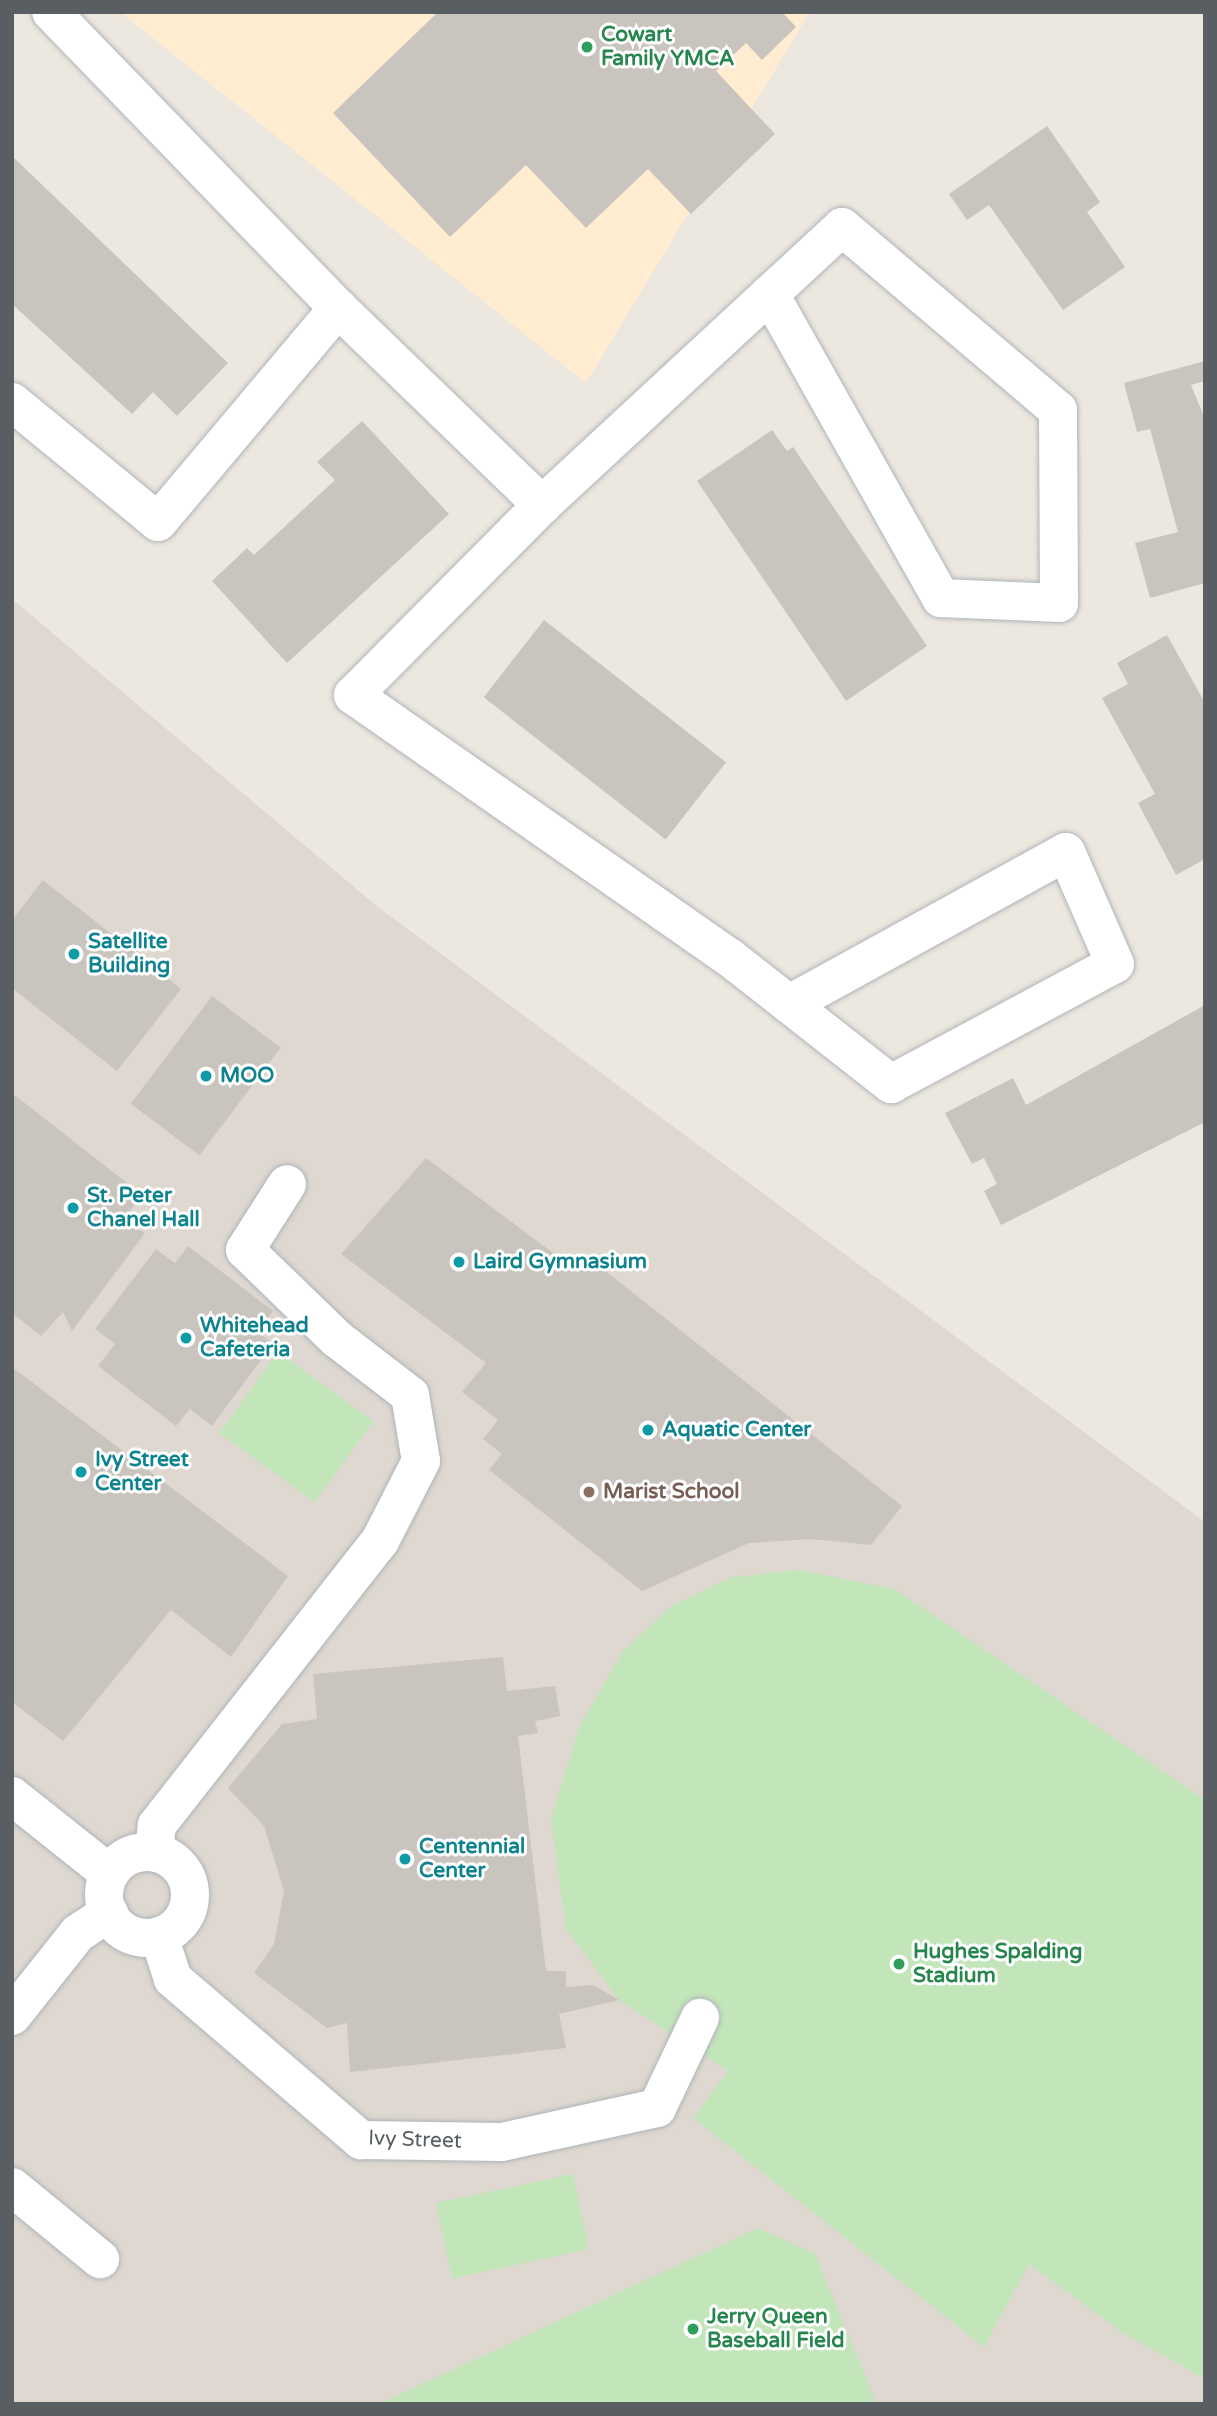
<!DOCTYPE html>
<style>
body{margin:0}
#map{position:relative;width:1217px;height:2416px;overflow:hidden;background:#ece7df;font-family:"Varela Round",sans-serif}
div>[style]{position:absolute}
.commercial>*{inset:0;background:#ffecd1}
.education>*{inset:0;background:#ded8d0}
.green>*{inset:0;background:#c2e5ba;transform-origin:0 0}
.building>*{inset:0;background:#c9c4be;transform-origin:0 0}
.roads{filter:drop-shadow(0 0 2px #b0b4b8) drop-shadow(0 0 2px #b0b4b8)}
.minor>*{height:38px;margin:-19px;padding:0 19px;transform-origin:19px;border-radius:19px;background:#fff}
.minor>.ring{margin:-19px;padding:0;box-sizing:content-box;background:none;border:38px solid #fff;border-radius:50%}
.dots>*{width:19px;height:19px;translate:-50% -50%;box-sizing:border-box;border:4px solid #fff;border-radius:50%}
span{translate:-50% -50%;white-space:nowrap;text-align:center;line-height:1.15;-webkit-text-stroke:6px #fff;paint-order:stroke}
.leisure-label{font-size:21px;color:#27864d;font-weight:700}
.left{translate:0 -50%;text-align:left}
.culture-label{font-size:21px;color:#0d838f;font-weight:700}
.education-label{font-size:21px;color:#785e54;font-weight:700}
.street-label{font-size:21px;color:#585e61}
.frame{position:absolute;inset:0;border:14px solid #585e61;pointer-events:none}
</style>
<div id="map">
<div class="commercial">
<i style="clip-path:polygon(120px 12px,810px 12px,586px 383px)"></i>
</div>
<div class="education">
<i style="clip-path:polygon(12px 599px,378px 907px,1205px 1522px,1205px 2404px,12px 2404px)"></i>
</div>
<div class="green">
<i style="left:278px;top:1352px;width:118px;height:100px;rotate:36deg"></i>
<i style="clip-path:polygon(799px 1570px,895px 1589px,1205px 1800px,1205px 2379px,1120px 2331px,1029px 2264px,984px 2347px,693px 2118px,728px 2071px,619px 2000px,566px 1929px,551px 1819px,579px 1727px,623px 1651px,673px 1605px,732px 1577px)"></i>
<i style="left:573px;top:2174px;width:77px;height:140px;rotate:78deg"></i>
<i style="clip-path:polygon(758px 2228px,815px 2254px,877px 2404px,379px 2404px)"></i>
</div>
<div class="building">
<i style="clip-path:polygon(438px 12px,782px 12px,796px 27px,762px 60px,746px 43px,716px 71px,775px 134px,691px 214px,648px 169px,586px 228px,526px 165px,450px 237px,333px 113px)"></i>
<i style="clip-path:polygon(1047px 126px,1100px 202px,1087px 212px,1125px 267px,1063px 310px,989px 205px,967px 220px,949px 194px)"></i>
<i style="clip-path:polygon(12px 156px,228px 363px,177px 416px,153px 392px,132px 414px,12px 304px)"></i>
<i style="clip-path:polygon(1205px 361px,1205px 381px,1191px 385px,1205px 419px,1205px 583px,1150px 598px,1135px 543px,1178px 532px,1150px 429px,1137px 432px,1124px 383px)"></i>
<i style="clip-path:polygon(362px 421px,449px 514px,287px 663px,212px 581px,247px 548px,254px 555px,335px 480px,317px 462px)"></i>
<i style="clip-path:polygon(772px 430px,787px 451px,793px 447px,927px 646px,846px 701px,697px 481px)"></i>
<i style="left:544px;top:620px;width:231px;height:98px;rotate:38deg"></i>
<i style="clip-path:polygon(1167px 635px,1205px 703px,1205px 859px,1176px 875px,1138px 803px,1155px 794px,1102px 698px,1128px 684px,1117px 663px)"></i>
<i style="clip-path:polygon(43px 880px,181px 989px,117px 1071px,12px 988px,12px 920px)"></i>
<i style="left:212px;top:996px;width:86px;height:135px;rotate:37deg"></i>
<i style="clip-path:polygon(1205px 1005px,1205px 1122px,1001px 1225px,984px 1191px,997px 1184px,984px 1158px,972px 1164px,945px 1113px,1013px 1078px,1026px 1105px)"></i>
<i style="clip-path:polygon(12px 1093px,141px 1194px,124px 1221px,145px 1233px,72px 1331px,63px 1312px,41px 1336px,12px 1313px)"></i>
<i style="clip-path:polygon(426px 1158px,577px 1271px,588px 1257px,902px 1506px,871px 1545px,810px 1539px,749px 1543px,642px 1591px,489px 1470px,502px 1454px,483px 1439px,498px 1420px,462px 1392px,486px 1363px,341px 1254px)"></i>
<i style="clip-path:polygon(188px 1246px,273px 1311px,258px 1332px,273px 1344px,212px 1426px,190px 1409px,176px 1426px,98px 1366px,115px 1344px,95px 1329px,156px 1249px,175px 1263px)"></i>
<i style="clip-path:polygon(12px 1367px,288px 1576px,231px 1657px,171px 1610px,63px 1741px,12px 1702px)"></i>
<i style="clip-path:polygon(503px 1657px,507px 1691px,555px 1686px,560px 1716px,535px 1721px,538px 1733px,518px 1736px,546px 1971px,566px 1971px,566px 1987px,593px 1985px,619px 2000px,559px 2014px,566px 2048px,350px 2072px,347px 2023px,327px 2028px,254px 1973px,274px 1944px,284px 1891px,264px 1826px,228px 1788px,282px 1724px,317px 1719px,313px 1674px)"></i>
</div>
<div class="roads">
<div class="minor">
<i style="left:338px;top:308px;width:284px;rotate:44deg"></i>
<i style="left:542px;top:505px;width:268px;rotate:134.8deg"></i>
<i style="left:353px;top:695px;width:458px;rotate:34.9deg"></i>
<i style="left:729px;top:957px;width:76px;rotate:38.1deg"></i>
<i style="left:789px;top:1004px;width:130px;rotate:38.1deg"></i>
<i style="left:891px;top:1084px;width:254px;rotate:-28.2deg"></i>
<i style="left:1115px;top:964px;width:122px;rotate:-113.6deg"></i>
<i style="left:1066px;top:852px;width:316px;rotate:151.2deg"></i>
<i style="left:12px;top:402px;width:189px;rotate:39.4deg"></i>
<i style="left:158px;top:522px;width:280px;rotate:-49.9deg"></i>
<i style="left:338px;top:308px;width:412px;rotate:-134.1deg"></i>
<i style="left:542px;top:505px;width:409px;rotate:-42.8deg"></i>
<i style="left:842px;top:227px;width:283px;rotate:40.3deg"></i>
<i style="left:1058px;top:410px;width:193px;rotate:89.7deg"></i>
<i style="left:1059px;top:603px;width:118px;rotate:-177.6deg"></i>
<i style="left:941px;top:598px;width:349px;rotate:-119.4deg"></i>
<i style="left:12px;top:1796px;width:125px;rotate:38.5deg"></i>
<i style="left:154px;top:1852px;width:27px;rotate:-84deg"></i>
<i style="left:157px;top:1825px;width:361px;rotate:-51.9deg"></i>
<i style="left:380px;top:1541px;width:90px;rotate:-62.9deg"></i>
<i style="left:421px;top:1461px;width:67px;rotate:-99.5deg"></i>
<i style="left:410px;top:1395px;width:92px;rotate:-142.5deg"></i>
<i style="left:337px;top:1339px;width:128px;rotate:-135.9deg"></i>
<i style="left:245px;top:1250px;width:78px;rotate:-57.5deg"></i>
<i class="ring" style="left:104px;top:1852px;width:48px;height:48px"></i>
<i style="left:159px;top:1936px;width:45px;rotate:72deg"></i>
<i style="left:173px;top:1979px;width:248px;rotate:40.6deg"></i>
<i style="left:361px;top:2140px;width:141px;rotate:0.8deg"></i>
<i style="left:502px;top:2142px;width:159px;rotate:-12.4deg"></i>
<i style="left:657px;top:2108px;width:100px;rotate:-64.5deg"></i>
<i style="left:12px;top:2016px;width:106px;rotate:-51.5deg"></i>
<i style="left:78px;top:1933px;width:37px;rotate:-33deg"></i>
<i style="left:12px;top:2187px;width:114px;rotate:39.3deg"></i>
</div>
</div>
<div class="dots">
<i style="left:587px;top:47px;background:#2e9e5b"></i>
<i style="left:74px;top:954px;background:#0f9aa8"></i>
<i style="left:206px;top:1076px;background:#0f9aa8"></i>
<i style="left:73px;top:1208px;background:#0f9aa8"></i>
<i style="left:459px;top:1262px;background:#0f9aa8"></i>
<i style="left:186px;top:1338px;background:#0f9aa8"></i>
<i style="left:648px;top:1430px;background:#0f9aa8"></i>
<i style="left:81px;top:1472px;background:#0f9aa8"></i>
<i style="left:589px;top:1492px;background:#8d6e63"></i>
<i style="left:405px;top:1859px;background:#0f9aa8"></i>
<i style="left:899px;top:1964px;background:#2e9e5b"></i>
<i style="left:693px;top:2329px;background:#2e9e5b"></i>
</div>
<div class="leisure-label">
<span class="left" style="left:601px;top:47px">Cowart<br>Family YMCA</span>
<span class="left" style="left:913px;top:1964px">Hughes Spalding<br>Stadium</span>
<span class="left" style="left:707px;top:2329px">Jerry Queen<br>Baseball Field</span>
</div>
<div class="culture-label">
<span class="left" style="left:88px;top:954px">Satellite<br>Building</span>
<span class="left" style="left:220px;top:1076px">MOO</span>
<span class="left" style="left:87px;top:1208px">St. Peter<br>Chanel Hall</span>
<span class="left" style="left:473px;top:1262px">Laird Gymnasium</span>
<span class="left" style="left:200px;top:1338px">Whitehead<br>Cafeteria</span>
<span class="left" style="left:662px;top:1430px">Aquatic Center</span>
<span class="left" style="left:95px;top:1472px">Ivy Street<br>Center</span>
<span class="left" style="left:419px;top:1859px">Centennial<br>Center</span>
</div>
<div class="education-label">
<span class="left" style="left:603px;top:1492px">Marist School</span>
</div>
<div class="street-label">
<span style="left:415px;top:2140px;rotate:2deg">Ivy Street</span>
</div>
<div class="frame"></div>
</div>
